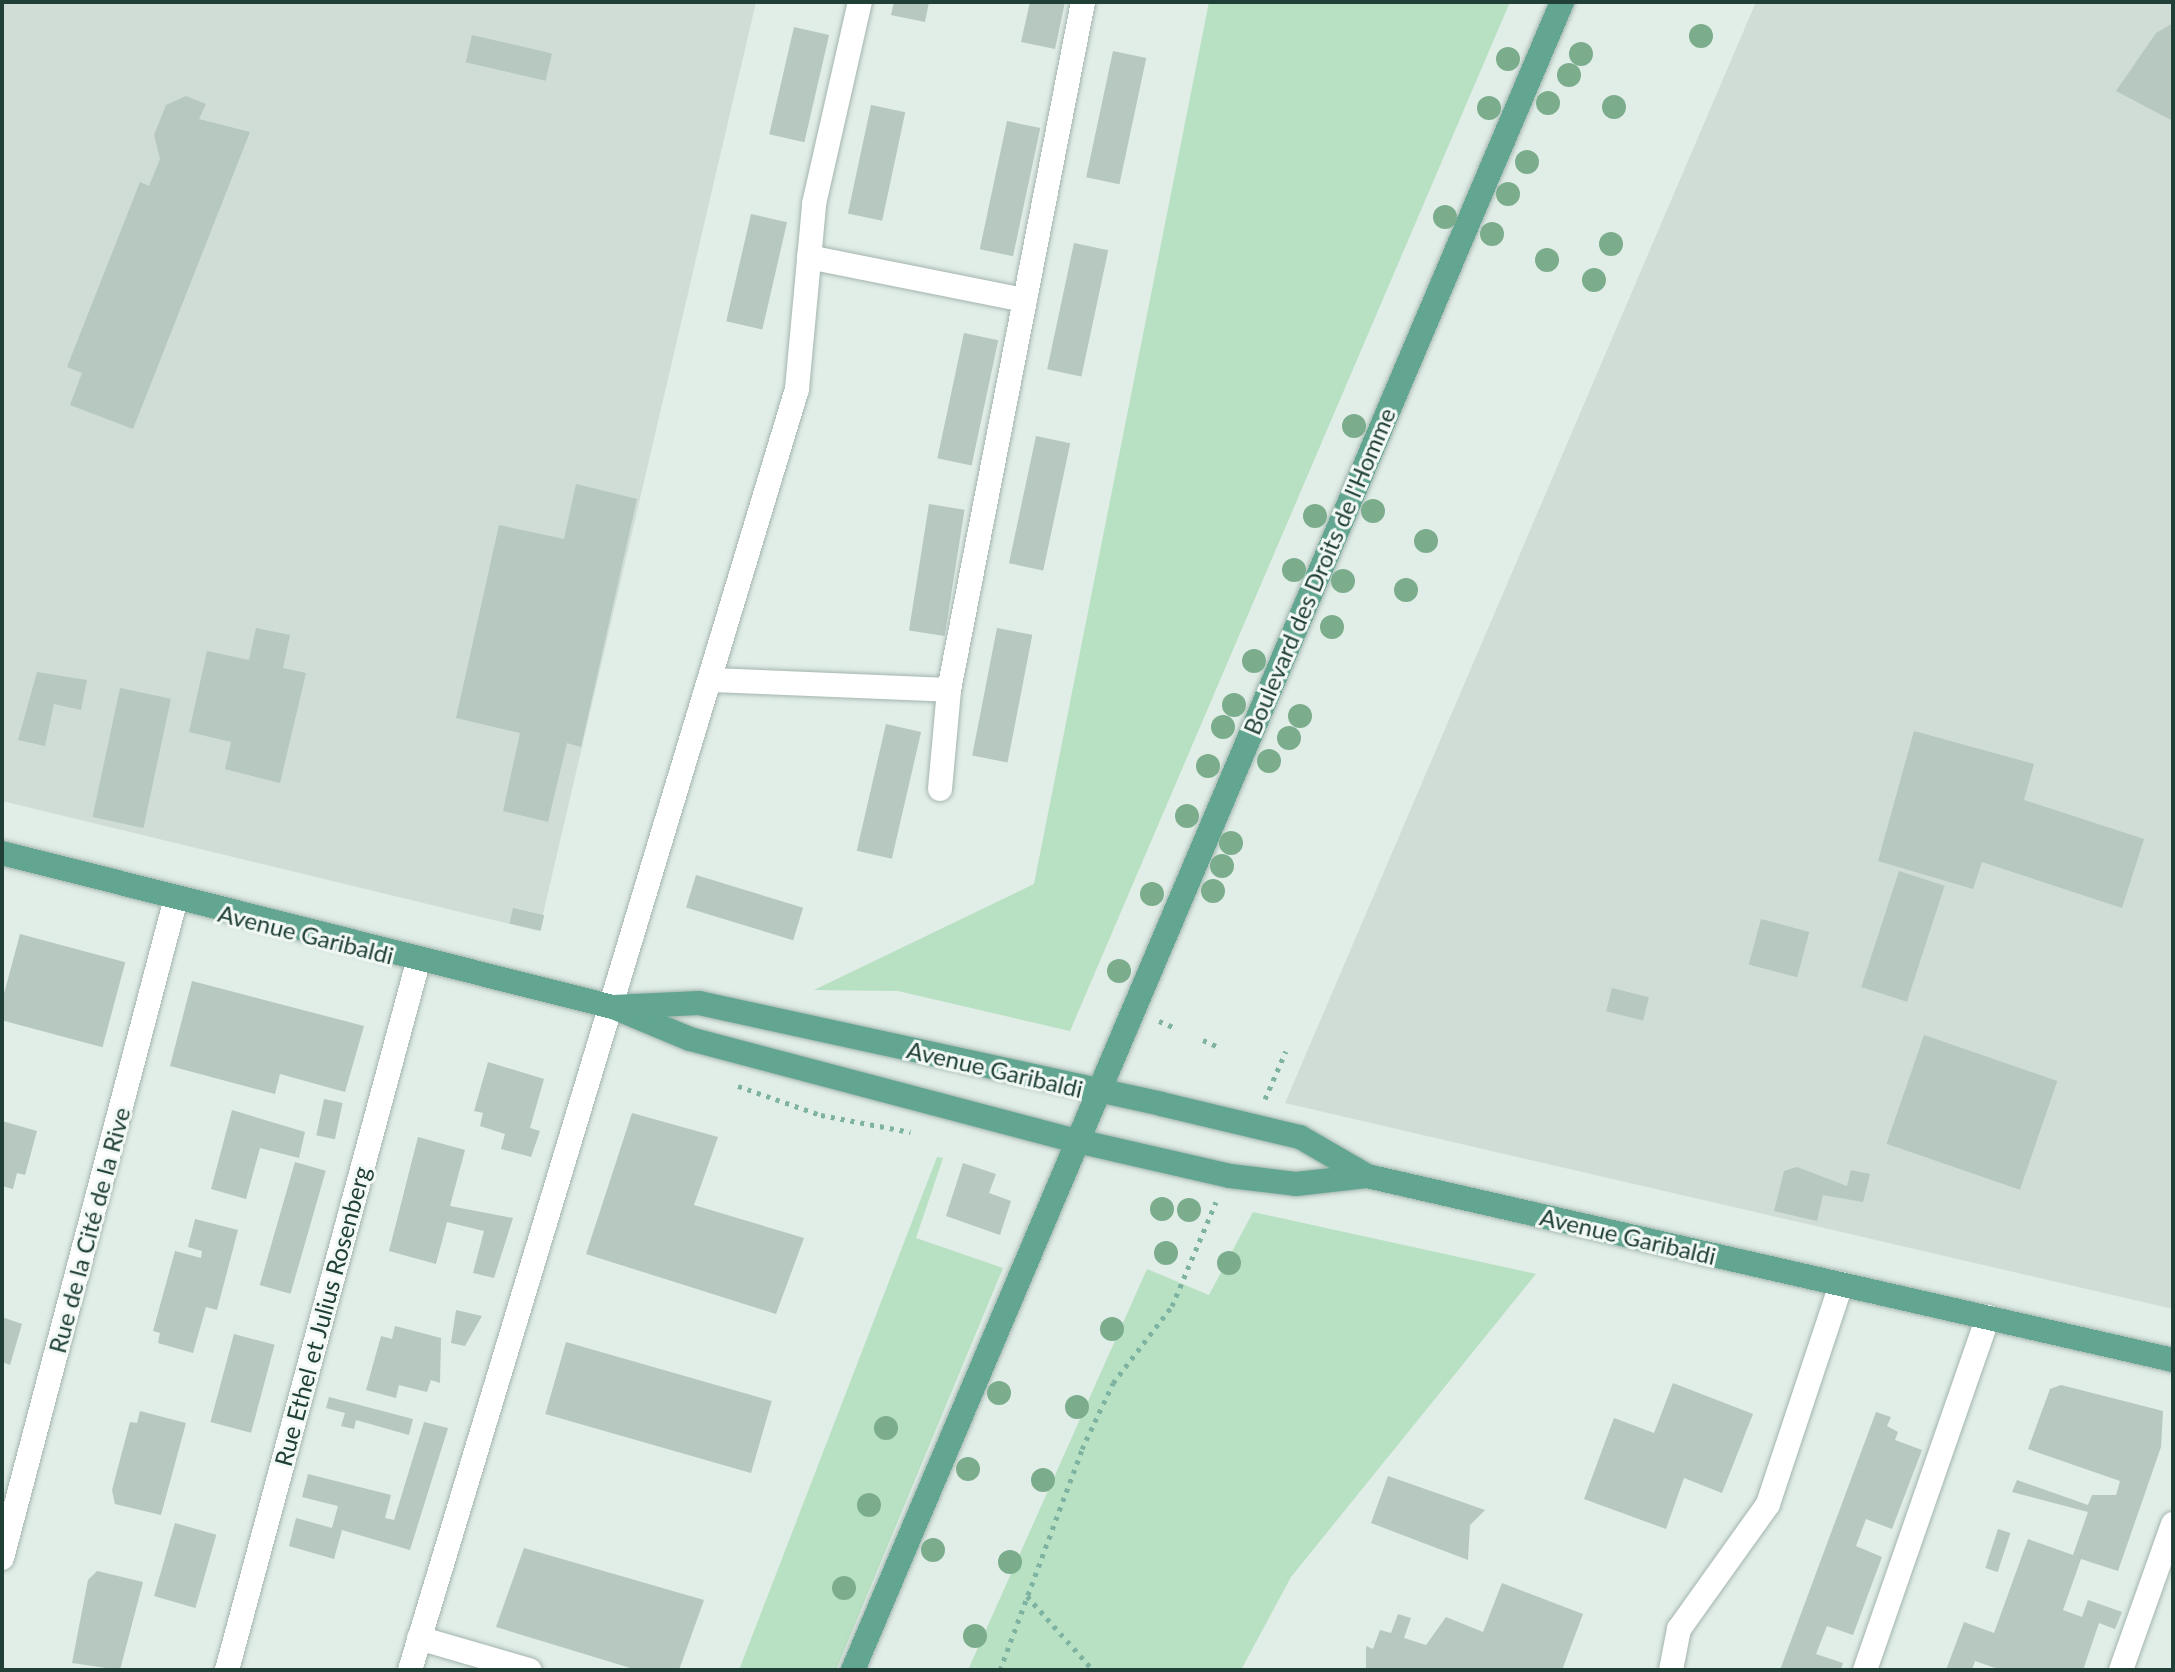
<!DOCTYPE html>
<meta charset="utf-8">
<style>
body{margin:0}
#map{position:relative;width:2175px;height:1672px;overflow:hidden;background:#e1ede7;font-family:Lato,sans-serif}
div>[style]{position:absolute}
.built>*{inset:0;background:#cfddd6}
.green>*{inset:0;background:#b8e0c2}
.building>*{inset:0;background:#b6c8c0;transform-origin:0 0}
.path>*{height:5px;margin-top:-2.5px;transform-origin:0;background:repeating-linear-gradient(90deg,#7fb3a1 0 4px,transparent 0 10px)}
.roads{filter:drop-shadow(0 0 2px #a3b5ae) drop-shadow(0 0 2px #a3b5ae)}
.minor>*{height:24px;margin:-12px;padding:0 12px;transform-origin:12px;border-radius:12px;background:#fff}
.major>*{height:24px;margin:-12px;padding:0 12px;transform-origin:12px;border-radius:12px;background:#62a692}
.trees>*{width:24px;height:24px;margin:-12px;border-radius:50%;background:#7bad8d}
span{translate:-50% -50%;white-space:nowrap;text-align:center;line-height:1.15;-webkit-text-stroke:6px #f2f9f5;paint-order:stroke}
.street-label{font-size:24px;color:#203f36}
.frame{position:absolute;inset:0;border:4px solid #203f36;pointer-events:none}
</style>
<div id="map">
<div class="built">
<i style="clip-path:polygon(2px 2px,756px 2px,539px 931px,2px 801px)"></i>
<i style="clip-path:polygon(1756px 2px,2173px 2px,2173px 1309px,1285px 1103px)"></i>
</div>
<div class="green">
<i style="clip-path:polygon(1209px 2px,1510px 2px,1070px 1031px,898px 991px,814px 990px,1034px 884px)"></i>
<i style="clip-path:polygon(937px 1157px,943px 1158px,916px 1238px,1003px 1268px,836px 1670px,739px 1670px)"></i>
<i style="clip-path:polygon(1253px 1212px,1536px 1274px,1291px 1577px,1241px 1670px,968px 1670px,1147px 1269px,1209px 1295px)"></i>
</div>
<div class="building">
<i style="clip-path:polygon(894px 2px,929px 2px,925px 22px,891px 15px)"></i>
<i style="clip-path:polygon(1030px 2px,1065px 2px,1055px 49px,1021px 42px)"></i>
<i style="clip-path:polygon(2173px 23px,2173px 121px,2116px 91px,2156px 33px)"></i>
<i style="left:794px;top:27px;width:36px;height:110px;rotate:13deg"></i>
<i style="left:472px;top:35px;width:82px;height:28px;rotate:13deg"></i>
<i style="left:1113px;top:51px;width:34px;height:129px;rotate:12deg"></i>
<i style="clip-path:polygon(186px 96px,206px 104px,199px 119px,250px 132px,133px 429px,70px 405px,82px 373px,67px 367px,140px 182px,149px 186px,160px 159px,154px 135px,166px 105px)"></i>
<i style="left:871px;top:105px;width:35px;height:111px;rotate:12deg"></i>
<i style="left:1007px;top:121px;width:34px;height:131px;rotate:12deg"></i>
<i style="left:751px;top:214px;width:37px;height:110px;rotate:13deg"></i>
<i style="left:1074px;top:243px;width:35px;height:129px;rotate:12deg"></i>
<i style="left:964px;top:333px;width:35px;height:128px;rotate:12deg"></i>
<i style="left:1036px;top:436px;width:35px;height:130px;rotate:12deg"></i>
<i style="clip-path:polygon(576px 484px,637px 499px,581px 747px,567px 743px,548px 822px,503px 811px,520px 733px,456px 718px,499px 525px,564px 539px)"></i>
<i style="left:929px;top:504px;width:36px;height:128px;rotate:9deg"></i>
<i style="clip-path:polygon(256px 628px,290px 635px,283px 668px,306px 673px,280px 783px,225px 769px,231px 742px,189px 732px,207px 651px,249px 660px)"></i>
<i style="left:997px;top:628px;width:36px;height:130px;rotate:11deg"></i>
<i style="clip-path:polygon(37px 672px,87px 680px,81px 710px,54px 704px,45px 746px,18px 740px)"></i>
<i style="left:120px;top:688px;width:52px;height:132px;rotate:12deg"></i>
<i style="left:886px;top:724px;width:36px;height:130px;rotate:13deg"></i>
<i style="clip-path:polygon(1914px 731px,2034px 764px,2024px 800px,2144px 839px,2122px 908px,1982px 862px,1973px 889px,1878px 861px)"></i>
<i style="left:1899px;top:871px;width:48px;height:122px;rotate:18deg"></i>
<i style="left:696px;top:875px;width:112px;height:34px;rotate:17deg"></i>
<i style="left:513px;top:908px;width:32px;height:16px;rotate:13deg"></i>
<i style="left:1761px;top:919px;width:50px;height:47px;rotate:15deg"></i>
<i style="left:20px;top:934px;width:109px;height:88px;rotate:15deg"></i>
<i style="clip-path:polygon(192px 981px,364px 1026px,345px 1092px,280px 1074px,275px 1094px,170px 1066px)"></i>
<i style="left:1612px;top:988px;width:38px;height:24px;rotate:14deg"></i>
<i style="left:1924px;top:1035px;width:141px;height:115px;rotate:19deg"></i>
<i style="clip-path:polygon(488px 1062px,544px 1079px,530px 1128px,540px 1131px,531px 1157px,501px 1149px,505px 1134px,480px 1126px,483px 1113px,474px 1111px)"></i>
<i style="left:324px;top:1099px;width:19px;height:37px;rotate:12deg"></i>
<i style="clip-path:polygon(232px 1110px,305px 1132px,299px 1158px,260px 1148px,246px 1199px,211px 1189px)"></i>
<i style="clip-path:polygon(632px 1113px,718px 1137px,694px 1205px,804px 1238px,776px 1314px,586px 1254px)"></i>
<i style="clip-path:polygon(2px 1121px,37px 1131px,25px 1175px,17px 1173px,13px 1189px,2px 1186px)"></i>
<i style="clip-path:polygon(418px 1137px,465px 1150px,450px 1206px,513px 1218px,494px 1278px,473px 1273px,484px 1231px,447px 1222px,436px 1264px,389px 1251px)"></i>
<i style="left:295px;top:1162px;width:32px;height:128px;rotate:16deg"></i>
<i style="clip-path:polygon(963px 1163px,996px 1174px,989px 1193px,1011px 1201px,1000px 1235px,946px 1216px)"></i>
<i style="clip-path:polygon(1797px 1167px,1847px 1186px,1851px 1170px,1870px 1174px,1863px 1202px,1823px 1195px,1817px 1221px,1774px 1211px,1784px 1171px)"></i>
<i style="clip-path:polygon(195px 1219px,238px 1230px,217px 1310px,206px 1307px,193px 1353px,158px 1343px,160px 1333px,153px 1331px,175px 1251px,201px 1258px,202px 1251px,188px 1247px)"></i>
<i style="clip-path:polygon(456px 1310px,482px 1316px,465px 1346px,451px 1343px)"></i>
<i style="clip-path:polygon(2px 1317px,22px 1324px,10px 1365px,2px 1362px)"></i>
<i style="clip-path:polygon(395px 1326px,441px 1338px,440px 1383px,431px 1380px,427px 1392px,399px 1385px,396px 1398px,366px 1390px,381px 1336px,392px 1339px)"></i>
<i style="left:234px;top:1334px;width:42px;height:91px;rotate:15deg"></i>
<i style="left:566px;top:1342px;width:214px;height:75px;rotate:16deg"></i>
<i style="clip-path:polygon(1673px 1383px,1753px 1414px,1722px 1493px,1684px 1478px,1666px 1529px,1584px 1499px,1614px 1418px,1654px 1433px)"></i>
<i style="clip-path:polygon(2061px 1385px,2163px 1411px,2161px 1447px,2118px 1571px,2081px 1559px,2063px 1610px,2082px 1617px,2088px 1600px,2122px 1612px,2115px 1629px,2099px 1623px,2083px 1670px,2001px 1670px,1975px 1661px,1972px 1670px,1946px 1670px,1964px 1622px,1994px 1633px,2028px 1539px,2073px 1555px,2088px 1512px,2012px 1492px,2017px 1480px,2088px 1505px,2092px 1495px,2116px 1495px,2120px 1481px,2028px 1449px,2050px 1389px)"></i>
<i style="clip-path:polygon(329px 1397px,413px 1419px,409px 1435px,356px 1420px,354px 1429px,341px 1426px,345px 1413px,326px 1408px)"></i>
<i style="clip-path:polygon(140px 1411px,186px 1423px,161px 1515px,115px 1504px,112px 1490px,130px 1422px,137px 1423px)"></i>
<i style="clip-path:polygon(1876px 1412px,1891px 1417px,1887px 1426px,1898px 1432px,1895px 1440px,1922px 1450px,1892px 1529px,1866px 1519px,1856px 1546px,1882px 1557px,1853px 1635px,1827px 1626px,1816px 1654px,1843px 1663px,1841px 1670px,1780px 1670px)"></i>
<i style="clip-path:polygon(424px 1422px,448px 1428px,410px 1550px,342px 1530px,334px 1559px,289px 1546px,296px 1518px,332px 1528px,338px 1506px,302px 1497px,308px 1474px,391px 1495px,385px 1518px,394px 1520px)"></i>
<i style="clip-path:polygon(1388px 1476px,1485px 1510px,1470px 1525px,1468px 1560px,1371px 1523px)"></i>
<i style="left:175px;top:1523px;width:43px;height:76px;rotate:16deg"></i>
<i style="left:1998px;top:1529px;width:13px;height:41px;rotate:18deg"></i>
<i style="clip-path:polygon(524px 1548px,704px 1600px,679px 1670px,637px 1670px,496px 1627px)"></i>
<i style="clip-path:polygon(97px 1571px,143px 1582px,120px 1670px,72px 1663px,88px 1580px)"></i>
<i style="clip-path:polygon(1502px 1583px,1583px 1614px,1562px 1670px,1366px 1670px,1366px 1646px,1373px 1649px,1380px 1630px,1391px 1633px,1398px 1614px,1411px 1618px,1404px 1638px,1426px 1645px,1446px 1617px,1483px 1632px)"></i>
</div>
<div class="path">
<i style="left:1159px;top:1021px;width:15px;rotate:23deg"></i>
<i style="left:1203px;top:1040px;width:17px;rotate:24deg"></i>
<i style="left:738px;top:1086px;width:88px;rotate:19.3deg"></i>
<i style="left:821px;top:1115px;width:91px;rotate:10.8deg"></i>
<i style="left:1265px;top:1099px;width:52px;rotate:-66.4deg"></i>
<i style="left:1027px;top:1596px;width:99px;rotate:48.3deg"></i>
<i style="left:1000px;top:1670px;width:236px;rotate:-69.6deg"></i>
<i style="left:1082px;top:1449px;width:73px;rotate:-64.8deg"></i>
<i style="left:1113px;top:1383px;width:97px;rotate:-52.5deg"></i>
<i style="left:1172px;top:1306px;width:113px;rotate:-67.1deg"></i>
</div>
<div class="roads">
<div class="minor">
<i style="left:809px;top:257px;width:220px;rotate:11.3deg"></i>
<i style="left:713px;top:680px;width:236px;rotate:2.4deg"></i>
<i style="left:949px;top:690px;width:701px;rotate:-78.98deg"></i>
<i style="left:940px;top:789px;width:99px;rotate:-84.8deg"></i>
<i style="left:2px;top:1558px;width:678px;rotate:-75.23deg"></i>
<i style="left:419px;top:1638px;width:115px;rotate:16.2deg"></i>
<i style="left:227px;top:1670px;width:733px;rotate:-74.9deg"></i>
<i style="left:410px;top:1670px;width:1338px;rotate:-73.19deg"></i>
<i style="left:797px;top:389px;width:186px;rotate:-84.7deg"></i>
<i style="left:814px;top:204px;width:207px;rotate:-77.2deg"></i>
<i style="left:1671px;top:1670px;width:42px;rotate:-79deg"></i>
<i style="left:1679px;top:1629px;width:153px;rotate:-54.5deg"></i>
<i style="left:1768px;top:1504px;width:232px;rotate:-71.6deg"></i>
<i style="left:1865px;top:1670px;width:374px;rotate:-70.8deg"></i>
<i style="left:2121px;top:1670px;width:155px;rotate:-70.4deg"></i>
</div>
<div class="major">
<i style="left:2px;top:853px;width:630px;rotate:14.15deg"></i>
<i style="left:613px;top:1007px;width:83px;rotate:22.6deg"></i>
<i style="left:690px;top:1039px;width:396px;rotate:14.8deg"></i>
<i style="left:1073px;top:1140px;width:161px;rotate:12.9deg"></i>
<i style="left:1230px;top:1176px;width:66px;rotate:6.9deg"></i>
<i style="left:1296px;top:1184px;width:71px;rotate:-6.4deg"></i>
<i style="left:613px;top:1007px;width:86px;rotate:-2.7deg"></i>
<i style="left:699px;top:1003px;width:473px;rotate:12.3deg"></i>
<i style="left:1161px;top:1104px;width:143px;rotate:13.4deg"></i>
<i style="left:1300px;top:1137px;width:78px;rotate:30.2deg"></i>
<i style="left:1367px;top:1176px;width:827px;rotate:12.86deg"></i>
<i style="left:853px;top:1670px;width:1812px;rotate:-66.97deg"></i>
</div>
</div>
<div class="trees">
<i style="left:1701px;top:36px"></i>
<i style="left:1581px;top:54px"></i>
<i style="left:1508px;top:59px"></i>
<i style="left:1569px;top:75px"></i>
<i style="left:1548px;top:103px"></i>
<i style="left:1614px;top:107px"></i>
<i style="left:1489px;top:108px"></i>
<i style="left:1527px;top:162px"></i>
<i style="left:1508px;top:194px"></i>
<i style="left:1445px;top:217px"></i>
<i style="left:1492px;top:234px"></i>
<i style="left:1611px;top:244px"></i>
<i style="left:1547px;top:260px"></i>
<i style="left:1594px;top:280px"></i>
<i style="left:1354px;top:426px"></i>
<i style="left:1373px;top:511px"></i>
<i style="left:1315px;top:516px"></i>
<i style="left:1426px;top:541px"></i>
<i style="left:1294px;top:570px"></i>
<i style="left:1343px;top:581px"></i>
<i style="left:1406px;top:590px"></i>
<i style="left:1332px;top:627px"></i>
<i style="left:1254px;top:661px"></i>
<i style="left:1234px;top:705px"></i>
<i style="left:1300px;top:716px"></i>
<i style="left:1223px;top:727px"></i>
<i style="left:1289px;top:738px"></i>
<i style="left:1269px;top:761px"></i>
<i style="left:1208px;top:766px"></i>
<i style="left:1187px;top:816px"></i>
<i style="left:1231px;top:843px"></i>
<i style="left:1222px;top:866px"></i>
<i style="left:1213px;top:891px"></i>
<i style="left:1152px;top:894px"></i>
<i style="left:1119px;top:971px"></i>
<i style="left:1162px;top:1209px"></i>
<i style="left:1189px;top:1210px"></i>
<i style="left:1166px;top:1253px"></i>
<i style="left:1229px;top:1263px"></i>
<i style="left:1112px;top:1329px"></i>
<i style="left:999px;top:1393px"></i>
<i style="left:1077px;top:1407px"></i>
<i style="left:886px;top:1428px"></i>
<i style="left:968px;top:1469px"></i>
<i style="left:1043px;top:1480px"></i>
<i style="left:869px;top:1505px"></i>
<i style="left:933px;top:1550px"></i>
<i style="left:1010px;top:1562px"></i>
<i style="left:844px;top:1588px"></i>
<i style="left:975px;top:1636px"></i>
</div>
<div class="street-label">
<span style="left:1319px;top:571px;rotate:-67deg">Boulevard des Droits de l'Homme</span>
<span style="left:306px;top:934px;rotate:14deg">Avenue Garibaldi</span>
<span style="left:995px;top:1069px;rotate:13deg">Avenue Garibaldi</span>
<span style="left:89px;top:1230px;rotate:-75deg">Rue de la Cité de la Rive</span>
<span style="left:1628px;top:1236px;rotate:13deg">Avenue Garibaldi</span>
<span style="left:322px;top:1316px;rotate:-75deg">Rue Ethel et Julius Rosenberg</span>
</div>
<div class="frame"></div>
</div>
